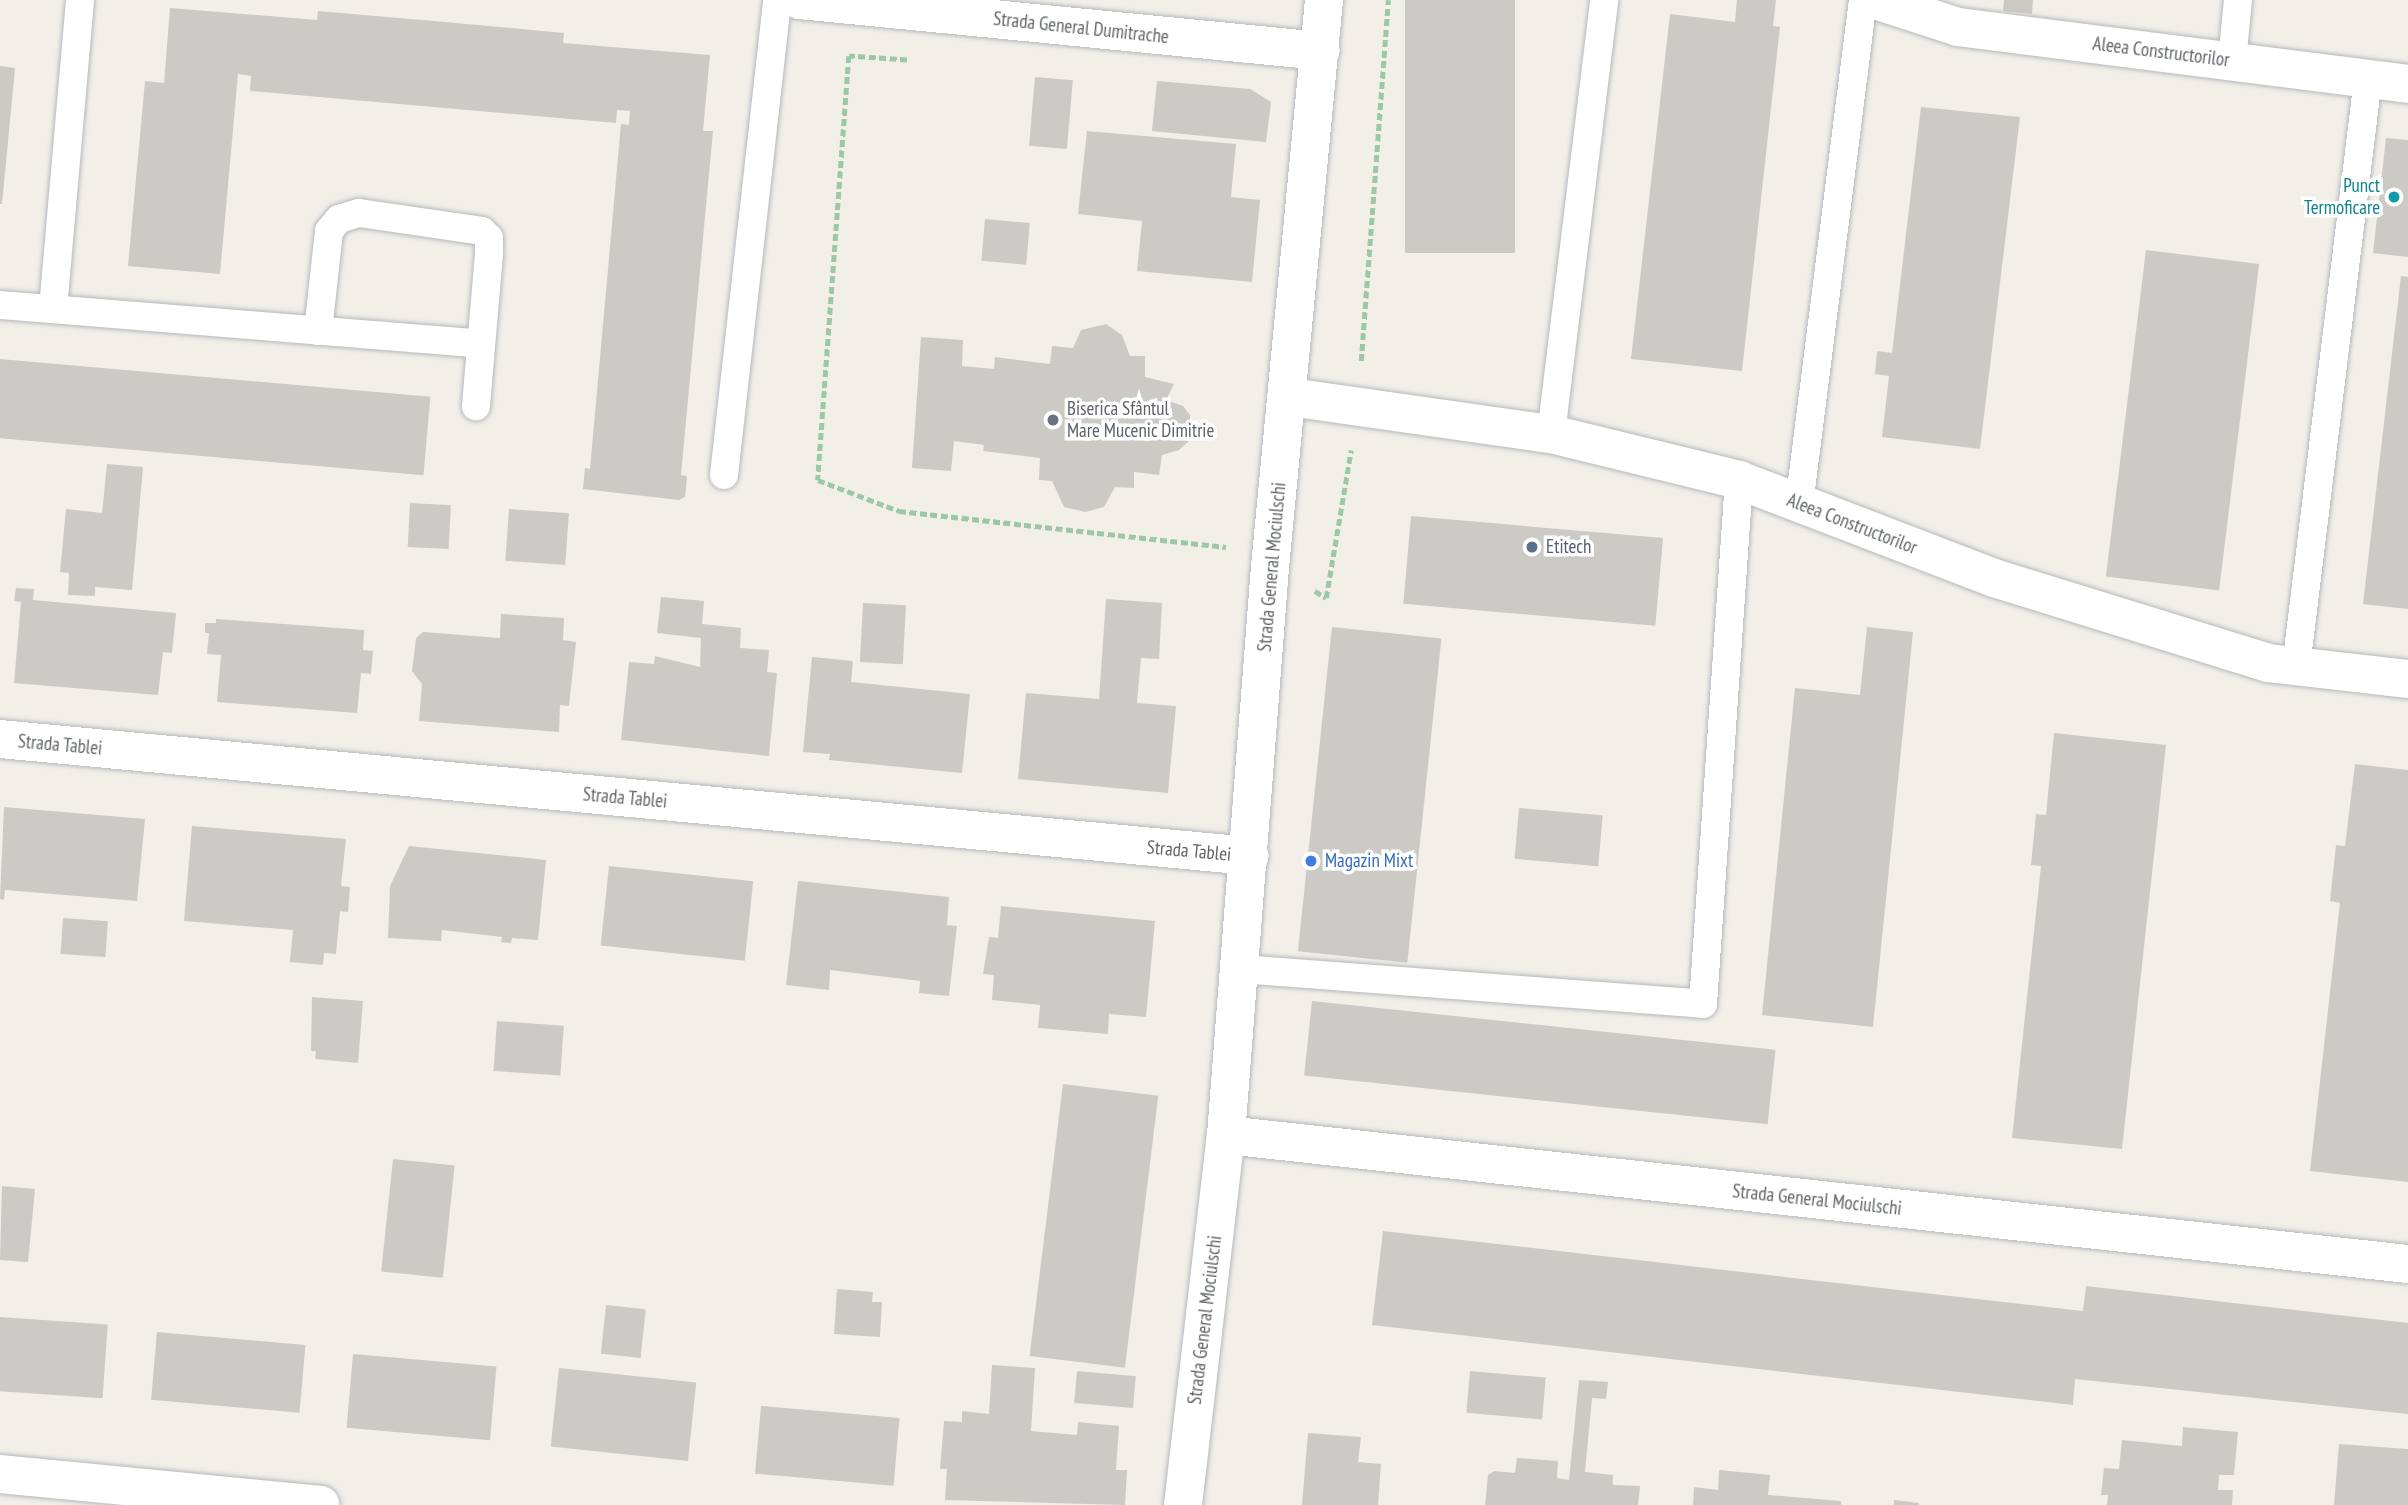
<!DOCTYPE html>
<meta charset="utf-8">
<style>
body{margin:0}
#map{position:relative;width:2408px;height:1505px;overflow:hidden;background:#f1efe8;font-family:"PT Sans Narrow",sans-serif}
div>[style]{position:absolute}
.building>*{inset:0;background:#cccac5;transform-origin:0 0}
.path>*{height:4.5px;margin-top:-2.25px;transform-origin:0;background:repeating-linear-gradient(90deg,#9cc7a9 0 7px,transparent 0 10.5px)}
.roads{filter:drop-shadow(0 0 2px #b5b8bc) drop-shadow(0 0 2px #b5b8bc)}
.lane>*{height:28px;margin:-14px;padding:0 14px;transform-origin:14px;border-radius:14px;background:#fff}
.street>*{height:38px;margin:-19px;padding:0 19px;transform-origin:19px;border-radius:19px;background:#fff}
.secondary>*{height:38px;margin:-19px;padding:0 19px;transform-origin:19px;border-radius:19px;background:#fff}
.dots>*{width:19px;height:19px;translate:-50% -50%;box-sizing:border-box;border:4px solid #fff;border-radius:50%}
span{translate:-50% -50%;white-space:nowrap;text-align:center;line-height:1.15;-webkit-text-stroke:7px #fff;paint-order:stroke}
.street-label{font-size:19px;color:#5f6368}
.culture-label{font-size:19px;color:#0d838f}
.right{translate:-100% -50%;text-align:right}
.worship-label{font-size:19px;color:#5b616d}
.left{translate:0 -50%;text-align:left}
.service-label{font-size:19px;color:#4e5e75}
.shop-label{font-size:19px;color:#366cbe}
</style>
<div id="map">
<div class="building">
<i style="left:1405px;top:0;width:110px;height:253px"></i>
<i style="clip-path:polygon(1737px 0,1776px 0,1773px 26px,1780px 27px,1742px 371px,1631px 359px,1670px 14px,1735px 22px)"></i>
<i style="clip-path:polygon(2004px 0,2033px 0,2032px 14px,2003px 11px)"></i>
<i style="clip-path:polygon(170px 8px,317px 20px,318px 11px,445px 22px,564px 33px,563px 43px,710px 55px,703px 131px,713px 131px,681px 475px,687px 476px,685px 497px,679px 500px,583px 489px,585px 468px,590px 469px,621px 124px,629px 125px,630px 111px,617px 110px,616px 123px,250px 91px,251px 76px,238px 74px,220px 274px,128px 266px,145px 81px,164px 83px)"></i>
<i style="clip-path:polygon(0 66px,15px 68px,2px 204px,0 204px)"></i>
<i style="left:1035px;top:77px;width:38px;height:69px;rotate:5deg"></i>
<i style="clip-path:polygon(1157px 81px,1250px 89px,1271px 102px,1266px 142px,1152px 131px)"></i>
<i style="clip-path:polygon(1921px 107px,2020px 117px,1980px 449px,1882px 437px,1889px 376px,1875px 374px,1877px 351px,1892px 353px)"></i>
<i style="clip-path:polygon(1087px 131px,1236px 144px,1231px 197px,1260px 200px,1252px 282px,1137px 271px,1142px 221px,1078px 214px)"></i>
<i style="clip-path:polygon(2386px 138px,2408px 140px,2408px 257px,2373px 253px)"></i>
<i style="left:985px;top:219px;width:45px;height:42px;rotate:5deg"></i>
<i style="left:2146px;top:250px;width:114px;height:329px;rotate:7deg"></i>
<i style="clip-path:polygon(2401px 276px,2408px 277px,2408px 609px,2363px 604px)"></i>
<i style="clip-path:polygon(1106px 324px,1122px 335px,1130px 356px,1145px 356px,1145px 377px,1174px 384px,1166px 400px,1183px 406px,1190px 415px,1190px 440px,1179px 450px,1162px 455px,1159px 475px,1134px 472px,1134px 488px,1115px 487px,1104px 507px,1085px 512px,1064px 507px,1052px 481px,1039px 480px,1040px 458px,983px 451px,984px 445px,954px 441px,951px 471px,912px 468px,921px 337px,963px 340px,962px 366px,994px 369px,995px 357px,1050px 364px,1052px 346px,1073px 348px,1081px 330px)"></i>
<i style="left:0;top:359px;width:432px;height:79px;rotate:5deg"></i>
<i style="clip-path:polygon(107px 464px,143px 467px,132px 590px,95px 587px,95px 596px,68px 595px,69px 573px,60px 572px,66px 509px,102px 513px)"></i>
<i style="left:410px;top:503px;width:41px;height:44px;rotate:3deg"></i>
<i style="left:509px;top:509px;width:60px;height:52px;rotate:4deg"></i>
<i style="left:1411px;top:516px;width:253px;height:88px;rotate:5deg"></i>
<i style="clip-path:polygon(16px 588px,34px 589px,33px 600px,176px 613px,172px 653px,163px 652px,158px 695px,14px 683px,21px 602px,14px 601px)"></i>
<i style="clip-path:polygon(661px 597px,704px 601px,702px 624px,741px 628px,740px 648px,769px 650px,767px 672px,777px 673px,769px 756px,621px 740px,629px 662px,654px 664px,655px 656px,700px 667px,701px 638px,657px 633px)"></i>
<i style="clip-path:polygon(1106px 599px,1162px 603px,1159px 659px,1141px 658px,1137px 703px,1176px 706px,1168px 793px,1018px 779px,1026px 693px,1099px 699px)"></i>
<i style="left:863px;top:603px;width:43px;height:59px;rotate:3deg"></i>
<i style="clip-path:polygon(501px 614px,564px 618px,563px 640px,576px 642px,569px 706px,560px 705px,559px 732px,419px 721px,422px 684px,412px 671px,416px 638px,423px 632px,500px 638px)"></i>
<i style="clip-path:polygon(216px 619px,364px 630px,363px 650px,373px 651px,371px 674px,361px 673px,357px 713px,217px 702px,221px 655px,207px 654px,209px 633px,205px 633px,205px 623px,216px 623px)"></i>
<i style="left:1332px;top:627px;width:110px;height:326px;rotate:6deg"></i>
<i style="clip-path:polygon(1867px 627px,1913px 632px,1873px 1027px,1762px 1015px,1795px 688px,1860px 695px)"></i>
<i style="clip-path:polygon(812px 657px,853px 661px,851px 682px,970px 694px,962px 773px,829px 760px,830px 754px,803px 752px)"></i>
<i style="clip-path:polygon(2054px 733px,2166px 745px,2122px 1149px,2012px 1138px,2041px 866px,2031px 865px,2036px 814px,2046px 815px)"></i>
<i style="clip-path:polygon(2355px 764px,2408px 770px,2408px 1182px,2310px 1171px,2340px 903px,2330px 901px,2336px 845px,2345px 846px)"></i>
<i style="clip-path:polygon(4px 807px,145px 819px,137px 901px,5px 890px,4px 900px,0 899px)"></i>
<i style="left:1519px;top:808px;width:84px;height:51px;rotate:5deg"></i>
<i style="clip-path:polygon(192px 826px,346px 839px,341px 886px,350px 887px,348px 912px,340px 911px,336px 954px,324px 953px,323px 965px,290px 962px,293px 930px,184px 921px)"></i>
<i style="clip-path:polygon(409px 846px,546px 860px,538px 940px,512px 938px,511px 943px,501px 942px,502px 937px,442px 930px,441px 941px,388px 938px,390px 886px)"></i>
<i style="left:609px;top:866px;width:145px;height:80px;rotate:6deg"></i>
<i style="clip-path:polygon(798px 881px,949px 897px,947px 925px,957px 926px,949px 996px,919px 993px,920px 981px,830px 970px,829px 990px,786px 985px)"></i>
<i style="clip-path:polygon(1001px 906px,1155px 921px,1146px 1017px,1109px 1014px,1108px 1034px,1038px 1028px,1040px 1005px,992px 1000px,994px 975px,983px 974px,989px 937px,998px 938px)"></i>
<i style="left:63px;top:918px;width:45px;height:36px;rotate:4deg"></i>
<i style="clip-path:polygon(312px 997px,363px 1001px,358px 1063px,315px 1059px,316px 1051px,311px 1051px)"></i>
<i style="left:1312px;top:1001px;width:466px;height:75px;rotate:6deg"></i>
<i style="left:497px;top:1021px;width:67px;height:50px;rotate:4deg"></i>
<i style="left:1063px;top:1084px;width:96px;height:274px;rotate:7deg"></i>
<i style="left:393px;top:1159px;width:62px;height:113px;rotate:6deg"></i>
<i style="clip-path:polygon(2px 1186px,35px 1189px,28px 1262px,0 1260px)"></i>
<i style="clip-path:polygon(1383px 1231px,2083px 1311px,2086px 1286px,2408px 1323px,2408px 1414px,2075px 1379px,2073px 1405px,1372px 1325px)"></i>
<i style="clip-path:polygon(837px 1289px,873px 1292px,872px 1302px,882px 1302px,880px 1337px,834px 1334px)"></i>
<i style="left:606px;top:1305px;width:40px;height:49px;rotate:6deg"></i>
<i style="left:0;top:1317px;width:108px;height:74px;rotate:4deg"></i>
<i style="left:157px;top:1332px;width:149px;height:68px;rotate:5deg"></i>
<i style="left:353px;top:1354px;width:144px;height:74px;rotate:5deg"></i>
<i style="clip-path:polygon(992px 1365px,1035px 1368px,1031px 1431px,1077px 1435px,1078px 1422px,1119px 1426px,1116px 1470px,1127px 1470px,1125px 1505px,945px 1500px,947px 1469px,940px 1469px,944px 1421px,962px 1422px,962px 1411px,989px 1414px)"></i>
<i style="left:559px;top:1368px;width:138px;height:79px;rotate:6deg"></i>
<i style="left:1077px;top:1371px;width:59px;height:32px;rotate:5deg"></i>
<i style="left:1470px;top:1371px;width:76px;height:42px;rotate:5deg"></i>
<i style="clip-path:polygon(1579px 1380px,1608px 1382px,1606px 1399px,1592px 1398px,1585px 1472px,1613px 1475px,1613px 1485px,1640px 1486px,1638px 1505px,1485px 1505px,1488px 1475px,1494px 1471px,1515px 1473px,1517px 1458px,1558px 1461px,1557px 1478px,1569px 1480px)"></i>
<i style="left:761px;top:1406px;width:139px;height:68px;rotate:5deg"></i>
<i style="clip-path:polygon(2183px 1427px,2238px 1432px,2234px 1475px,2219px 1475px,2218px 1490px,2233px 1490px,2232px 1505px,2107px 1505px,2108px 1495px,2101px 1495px,2104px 1468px,2119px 1469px,2122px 1440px,2182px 1446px)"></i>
<i style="clip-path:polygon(1308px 1433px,1361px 1437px,1358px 1462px,1381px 1464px,1378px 1505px,1302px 1505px)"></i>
<i style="clip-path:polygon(2339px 1444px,2408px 1449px,2408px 1505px,2334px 1505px)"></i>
<i style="clip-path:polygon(1719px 1470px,1770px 1475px,1768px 1495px,1841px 1501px,1841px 1505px,1693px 1505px,1694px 1487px,1718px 1490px)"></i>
<i style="clip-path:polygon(1894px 1500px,1919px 1503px,1919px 1505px,1894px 1505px)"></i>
</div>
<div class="path">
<i style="left:907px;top:60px;width:58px;rotate:-176.1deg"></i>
<i style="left:849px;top:56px;width:425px;rotate:94.2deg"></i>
<i style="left:818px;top:480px;width:87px;rotate:20.9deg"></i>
<i style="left:899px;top:511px;width:329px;rotate:6.3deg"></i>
<i style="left:1361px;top:361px;width:362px;rotate:-85.7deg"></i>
<i style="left:1315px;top:591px;width:13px;rotate:32deg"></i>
<i style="left:1326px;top:598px;width:150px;rotate:-80.4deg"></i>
</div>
<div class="roads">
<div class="lane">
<i style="left:2232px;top:61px;width:61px;rotate:-84.4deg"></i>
<i style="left:0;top:305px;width:482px;rotate:4.6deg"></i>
<i style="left:53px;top:309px;width:310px;rotate:-85deg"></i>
<i style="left:318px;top:331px;width:101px;rotate:-83.7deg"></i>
<i style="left:329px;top:231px;width:16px;rotate:-50deg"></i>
<i style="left:339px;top:219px;width:21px;rotate:-17deg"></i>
<i style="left:359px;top:213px;width:124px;rotate:8.3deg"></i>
<i style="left:482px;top:231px;width:10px;rotate:45deg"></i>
<i style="left:489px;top:238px;width:16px;rotate:90deg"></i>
<i style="left:489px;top:254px;width:153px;rotate:94.9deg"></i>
<i style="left:1551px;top:434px;width:437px;rotate:-83deg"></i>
<i style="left:724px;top:475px;width:478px;rotate:-83.6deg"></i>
<i style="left:1799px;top:505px;width:509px;rotate:-82.78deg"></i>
<i style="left:2296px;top:667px;width:592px;rotate:-83.02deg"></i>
<i style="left:1241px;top:969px;width:463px;rotate:4.3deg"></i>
<i style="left:1703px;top:1004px;width:525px;rotate:-86.07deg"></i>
</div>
<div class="street">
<i style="left:799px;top:0;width:524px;rotate:5.58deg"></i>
<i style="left:1875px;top:0;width:87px;rotate:18deg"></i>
<i style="left:1958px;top:27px;width:454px;rotate:7.2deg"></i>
<i style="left:1290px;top:397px;width:264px;rotate:8.1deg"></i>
<i style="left:1551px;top:434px;width:194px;rotate:13.7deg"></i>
<i style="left:1739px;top:480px;width:273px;rotate:21deg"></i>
<i style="left:1994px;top:578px;width:287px;rotate:17.2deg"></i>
<i style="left:2268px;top:663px;width:141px;rotate:6.5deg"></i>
<i style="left:0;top:739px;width:1255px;rotate:5.35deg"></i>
<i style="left:1226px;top:1135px;width:1189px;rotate:6.23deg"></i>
<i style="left:1183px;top:1505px;width:372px;rotate:-83.4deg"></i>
<i style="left:1226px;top:1135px;width:570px;rotate:-85.57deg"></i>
<i style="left:1270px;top:567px;width:570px;rotate:-84.56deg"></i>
</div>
<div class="secondary">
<i style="left:0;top:1474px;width:322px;rotate:5.5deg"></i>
</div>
</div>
<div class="dots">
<i style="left:2394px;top:197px;background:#0f9aa8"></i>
<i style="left:1053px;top:420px;background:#6b7280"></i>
<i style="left:1532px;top:547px;background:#5c6f8a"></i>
<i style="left:1311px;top:861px;background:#3f7fe0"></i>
</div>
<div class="street-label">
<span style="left:1081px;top:28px;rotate:6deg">Strada General Dumitrache</span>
<span style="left:2161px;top:52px;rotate:7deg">Aleea Constructorilor</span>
<span style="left:1852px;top:524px;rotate:21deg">Aleea Constructorilor</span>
<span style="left:1272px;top:567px;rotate:-85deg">Strada General Mociulschi</span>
<span style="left:60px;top:745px;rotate:5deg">Strada Tablei</span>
<span style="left:625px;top:798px;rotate:5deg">Strada Tablei</span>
<span style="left:1189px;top:851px;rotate:5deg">Strada Tablei</span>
<span style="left:1817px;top:1200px;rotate:6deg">Strada General Mociulschi</span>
<span style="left:1205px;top:1320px;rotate:-83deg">Strada General Mociulschi</span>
</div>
<div class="culture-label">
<span class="right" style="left:2380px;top:197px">Punct<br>Termoficare</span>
</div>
<div class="worship-label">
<span class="left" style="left:1067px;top:420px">Biserica Sfântul<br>Mare Mucenic Dimitrie</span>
</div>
<div class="service-label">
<span class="left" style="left:1546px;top:547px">Etitech</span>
</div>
<div class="shop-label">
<span class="left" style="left:1325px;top:861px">Magazin Mixt</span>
</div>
</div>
